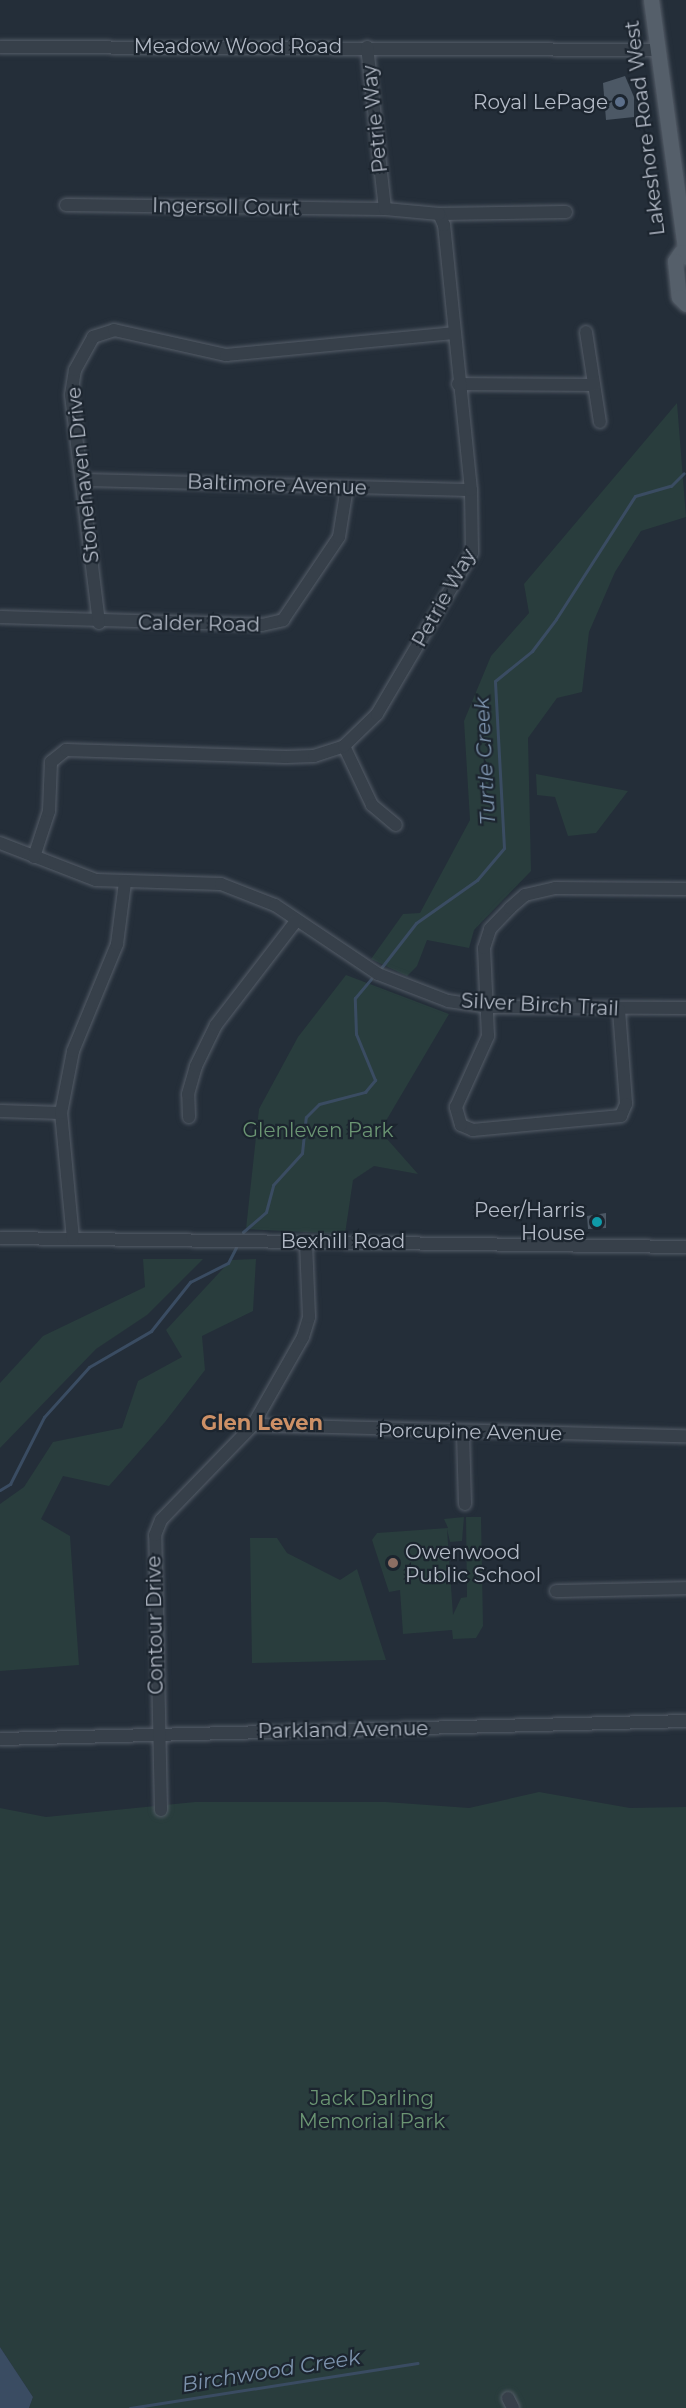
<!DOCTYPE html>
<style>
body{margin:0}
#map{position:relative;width:686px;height:2408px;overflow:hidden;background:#242e39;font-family:Montserrat,sans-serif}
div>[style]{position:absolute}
.green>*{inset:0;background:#293d3d}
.water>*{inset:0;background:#3a4c62}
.stream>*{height:3px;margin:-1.5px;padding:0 1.5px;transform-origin:1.5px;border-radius:1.5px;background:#3a4c62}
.building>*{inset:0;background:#4c5865}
.roads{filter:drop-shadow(0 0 2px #555d68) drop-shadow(0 0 2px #555d68)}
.minor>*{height:12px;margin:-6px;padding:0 6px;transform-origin:6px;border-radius:6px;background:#37404a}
.major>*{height:15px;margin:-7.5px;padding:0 7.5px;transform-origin:7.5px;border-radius:7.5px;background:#555f6a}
.dots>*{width:16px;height:16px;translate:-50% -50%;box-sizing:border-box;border:3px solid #1c252f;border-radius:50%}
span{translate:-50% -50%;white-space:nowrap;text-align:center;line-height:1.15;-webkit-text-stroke:4.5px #1c252f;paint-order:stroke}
.street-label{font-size:20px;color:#b3bac6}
.poi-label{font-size:20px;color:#b3bac6}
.right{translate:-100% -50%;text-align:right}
.left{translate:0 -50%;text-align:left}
.park-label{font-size:20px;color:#6b9573}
.water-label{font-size:21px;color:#7c92ac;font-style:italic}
.neighbourhood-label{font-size:21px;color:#cd9066;font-weight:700}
</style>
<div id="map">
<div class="green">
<i style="clip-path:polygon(677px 403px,686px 517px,641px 531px,615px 572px,589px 632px,582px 692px,557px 698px,528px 738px,531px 871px,474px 930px,469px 948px,427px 940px,417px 966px,407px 976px,371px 959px,403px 914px,420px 913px,470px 820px,464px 721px,491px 656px,529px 613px,524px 584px)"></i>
<i style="clip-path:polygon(536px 774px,617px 789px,628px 791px,596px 833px,568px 836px,555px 797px,537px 795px)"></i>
<i style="clip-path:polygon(346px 975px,449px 1014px,380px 1131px,418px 1174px,374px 1166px,353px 1180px,345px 1234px,246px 1229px,259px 1109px,298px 1037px)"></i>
<i style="clip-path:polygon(143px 1259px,203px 1259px,147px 1315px,96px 1349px,0 1448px,0 1383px,43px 1336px,145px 1287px)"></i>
<i style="clip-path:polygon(256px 1259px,253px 1311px,202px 1336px,205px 1370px,165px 1422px,109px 1486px,63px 1476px,41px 1519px,70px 1536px,79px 1665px,0 1671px,0 1504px,24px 1487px,53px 1442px,122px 1428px,138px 1381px,182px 1357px,166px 1330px,231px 1260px)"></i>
<i style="clip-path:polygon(464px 1517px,462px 1541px,450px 1542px,447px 1529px,453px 1615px,461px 1598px,467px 1597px,466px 1517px,481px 1517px,483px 1626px,476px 1638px,453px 1639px,452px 1630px,403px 1634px,400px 1590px,389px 1592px,372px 1540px,377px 1533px,448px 1528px,444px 1519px)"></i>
<i style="clip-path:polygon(250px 1538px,277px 1538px,287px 1553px,340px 1580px,357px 1569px,386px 1660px,252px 1663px)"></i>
<i style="clip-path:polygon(539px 1792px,630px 1808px,686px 1807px,686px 2408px,29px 2408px,33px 2397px,0 2347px,0 1808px,46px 1817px,195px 1802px,386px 1802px,469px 1808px)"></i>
</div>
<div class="water">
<i style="clip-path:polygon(0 2347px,33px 2397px,29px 2408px,0 2408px)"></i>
</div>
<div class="stream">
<i style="left:381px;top:968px;width:57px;rotate:-52.1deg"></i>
<i style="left:416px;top:923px;width:75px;rotate:-35.2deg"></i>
<i style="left:477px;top:880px;width:42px;rotate:-49.8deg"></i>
<i style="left:504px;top:848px;width:167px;rotate:-93.1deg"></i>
<i style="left:495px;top:681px;width:48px;rotate:-39deg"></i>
<i style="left:532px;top:651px;width:40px;rotate:-53deg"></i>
<i style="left:556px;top:619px;width:146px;rotate:-57.3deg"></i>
<i style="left:635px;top:496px;width:37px;rotate:-16deg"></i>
<i style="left:671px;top:486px;width:18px;rotate:-45deg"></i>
<i style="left:243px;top:1232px;width:30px;rotate:-41deg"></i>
<i style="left:266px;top:1212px;width:28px;rotate:-75deg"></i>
<i style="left:273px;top:1185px;width:43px;rotate:-47.8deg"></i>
<i style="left:302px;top:1153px;width:36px;rotate:-84deg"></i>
<i style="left:306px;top:1117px;width:18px;rotate:-45deg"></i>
<i style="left:319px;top:1104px;width:48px;rotate:-14.6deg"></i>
<i style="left:365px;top:1092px;width:16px;rotate:-50deg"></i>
<i style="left:375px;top:1080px;width:50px;rotate:-112.4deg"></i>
<i style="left:356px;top:1034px;width:36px;rotate:-92deg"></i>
<i style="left:355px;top:998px;width:25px;rotate:-50deg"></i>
<i style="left:0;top:1490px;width:12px;rotate:-31deg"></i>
<i style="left:10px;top:1484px;width:75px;rotate:-63.1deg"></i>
<i style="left:44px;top:1417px;width:67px;rotate:-48deg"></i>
<i style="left:89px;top:1367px;width:72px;rotate:-30.1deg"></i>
<i style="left:151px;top:1331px;width:63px;rotate:-51.5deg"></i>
<i style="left:190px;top:1282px;width:42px;rotate:-26.6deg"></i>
<i style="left:228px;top:1263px;width:18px;rotate:-63deg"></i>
<i style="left:130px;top:2408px;width:291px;rotate:-8.9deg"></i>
</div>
<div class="building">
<i style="clip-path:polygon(625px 76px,634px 97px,634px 117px,606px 120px,603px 83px)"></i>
<i style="clip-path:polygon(606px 1213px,606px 1228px,588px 1229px,587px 1216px)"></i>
</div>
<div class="roads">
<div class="minor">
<i style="left:0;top:47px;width:657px;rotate:0.26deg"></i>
<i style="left:66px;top:205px;width:319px;rotate:0.7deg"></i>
<i style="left:439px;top:214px;width:127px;rotate:-0.9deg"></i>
<i style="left:586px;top:332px;width:91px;rotate:81.2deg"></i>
<i style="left:458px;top:384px;width:136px;rotate:0.4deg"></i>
<i style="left:82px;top:480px;width:389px;rotate:1.5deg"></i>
<i style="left:0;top:617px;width:262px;rotate:1.7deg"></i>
<i style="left:262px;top:625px;width:22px;rotate:-13deg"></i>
<i style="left:283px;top:620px;width:100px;rotate:-56deg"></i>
<i style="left:339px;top:537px;width:51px;rotate:-80.9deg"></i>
<i style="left:99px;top:623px;width:230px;rotate:-97deg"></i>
<i style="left:71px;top:395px;width:25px;rotate:-81deg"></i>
<i style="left:75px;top:370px;width:38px;rotate:-61deg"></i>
<i style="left:93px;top:337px;width:22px;rotate:-18deg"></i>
<i style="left:114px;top:330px;width:115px;rotate:12.6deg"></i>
<i style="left:226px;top:355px;width:228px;rotate:-5.5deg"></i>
<i style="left:344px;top:746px;width:65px;rotate:64.6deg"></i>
<i style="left:372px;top:805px;width:31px;rotate:40deg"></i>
<i style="left:0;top:843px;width:103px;rotate:21.1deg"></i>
<i style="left:96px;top:880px;width:125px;rotate:1.8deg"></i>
<i style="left:221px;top:884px;width:58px;rotate:21.3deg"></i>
<i style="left:275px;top:905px;width:124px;rotate:33.8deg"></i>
<i style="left:378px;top:974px;width:75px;rotate:21.1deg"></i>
<i style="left:448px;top:1001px;width:41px;rotate:8.3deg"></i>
<i style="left:489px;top:1007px;width:197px;rotate:0.3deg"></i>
<i style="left:34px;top:857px;width:48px;rotate:-71.9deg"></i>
<i style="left:49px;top:811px;width:49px;rotate:-87.7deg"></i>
<i style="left:51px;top:762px;width:19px;rotate:-39deg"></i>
<i style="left:66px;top:750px;width:220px;rotate:1.8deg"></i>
<i style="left:286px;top:757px;width:28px;rotate:-2deg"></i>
<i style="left:314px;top:756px;width:32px;rotate:-18deg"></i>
<i style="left:344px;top:746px;width:46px;rotate:-44.1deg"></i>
<i style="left:377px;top:714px;width:187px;rotate:-59.5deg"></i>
<i style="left:472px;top:553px;width:63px;rotate:-90.9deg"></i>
<i style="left:471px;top:490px;width:266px;rotate:-95.8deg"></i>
<i style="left:444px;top:225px;width:12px;rotate:-114deg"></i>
<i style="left:439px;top:214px;width:54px;rotate:-174.7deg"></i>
<i style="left:385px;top:209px;width:163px;rotate:-96.3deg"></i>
<i style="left:619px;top:1010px;width:94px;rotate:85.7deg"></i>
<i style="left:626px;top:1104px;width:13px;rotate:113deg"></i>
<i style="left:621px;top:1116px;width:149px;rotate:174.6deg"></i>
<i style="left:473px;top:1130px;width:13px;rotate:-157deg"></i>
<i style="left:461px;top:1125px;width:19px;rotate:-106deg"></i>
<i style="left:456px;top:1107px;width:78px;rotate:-65.7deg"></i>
<i style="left:488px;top:1036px;width:88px;rotate:-92.6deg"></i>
<i style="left:484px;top:948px;width:20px;rotate:-72deg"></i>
<i style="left:490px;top:929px;width:29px;rotate:-46deg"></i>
<i style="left:510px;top:908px;width:20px;rotate:-41deg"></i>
<i style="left:525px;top:895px;width:31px;rotate:-13deg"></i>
<i style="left:555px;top:888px;width:131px;rotate:0.4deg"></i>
<i style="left:0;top:1111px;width:61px;rotate:1.9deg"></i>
<i style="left:189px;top:1117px;width:23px;rotate:-92deg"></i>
<i style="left:188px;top:1094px;width:29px;rotate:-74deg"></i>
<i style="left:196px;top:1066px;width:46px;rotate:-64deg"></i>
<i style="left:216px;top:1025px;width:131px;rotate:-52.4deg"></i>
<i style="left:0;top:1238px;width:686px;rotate:0.75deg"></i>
<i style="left:73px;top:1239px;width:127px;rotate:-95.4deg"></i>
<i style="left:61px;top:1113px;width:63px;rotate:-79deg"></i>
<i style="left:73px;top:1051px;width:116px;rotate:-67.6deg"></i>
<i style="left:117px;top:944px;width:63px;rotate:-82.6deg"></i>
<i style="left:253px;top:1425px;width:433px;rotate:1.5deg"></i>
<i style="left:463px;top:1433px;width:71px;rotate:88.4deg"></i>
<i style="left:556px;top:1591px;width:130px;rotate:-1.3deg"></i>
<i style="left:0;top:1739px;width:686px;rotate:-1.5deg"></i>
<i style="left:161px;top:1810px;width:275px;rotate:-91.2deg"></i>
<i style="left:155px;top:1535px;width:16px;rotate:-68deg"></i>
<i style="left:161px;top:1520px;width:132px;rotate:-45.9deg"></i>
<i style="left:253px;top:1425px;width:101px;rotate:-60.4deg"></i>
<i style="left:303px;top:1337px;width:21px;rotate:-73deg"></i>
<i style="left:309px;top:1317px;width:76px;rotate:-92.3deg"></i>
<i style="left:508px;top:2398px;width:11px;rotate:63deg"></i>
</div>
<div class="major">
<i style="left:651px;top:0;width:259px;rotate:82.2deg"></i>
<i style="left:681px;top:252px;width:11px;rotate:124deg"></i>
<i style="left:675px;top:261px;width:36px;rotate:84deg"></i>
<i style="left:679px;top:297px;width:10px;rotate:45deg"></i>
</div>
</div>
<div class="dots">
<i style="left:620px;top:102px;background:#5c6f8a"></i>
<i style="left:597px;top:1222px;background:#0f9aa8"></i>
<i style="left:393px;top:1563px;background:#8d6e63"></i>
</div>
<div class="street-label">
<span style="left:238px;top:46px">Meadow Wood Road</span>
<span style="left:375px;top:119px;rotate:-96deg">Petrie Way</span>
<span style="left:645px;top:128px;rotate:-97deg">Lakeshore Road West</span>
<span style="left:226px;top:207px;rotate:1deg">Ingersoll Court</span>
<span style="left:83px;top:475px;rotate:-96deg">Stonehaven Drive</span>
<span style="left:277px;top:485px;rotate:2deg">Baltimore Avenue</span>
<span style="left:444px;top:598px;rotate:-61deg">Petrie Way</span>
<span style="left:199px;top:624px;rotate:1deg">Calder Road</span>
<span style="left:540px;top:1005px;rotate:3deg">Silver Birch Trail</span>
<span style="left:343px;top:1241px">Bexhill Road</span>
<span style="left:470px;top:1432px;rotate:1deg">Porcupine Avenue</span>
<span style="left:155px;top:1625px;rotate:-91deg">Contour Drive</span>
<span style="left:343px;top:1730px;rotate:-1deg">Parkland Avenue</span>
</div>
<div class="poi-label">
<span class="right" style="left:608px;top:102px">Royal LePage</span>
<span class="right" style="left:585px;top:1222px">Peer/Harris<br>House</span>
<span class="left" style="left:405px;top:1564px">Owenwood<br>Public School</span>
</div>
<div class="park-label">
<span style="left:318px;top:1130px">Glenleven Park</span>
<span style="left:372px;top:2110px">Jack Darling<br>Memorial Park</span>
</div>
<div class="water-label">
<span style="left:485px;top:761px;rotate:-93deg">Turtle Creek</span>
<span style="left:271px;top:2371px;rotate:-9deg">Birchwood Creek</span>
</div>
<div class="neighbourhood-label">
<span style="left:262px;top:1423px">Glen Leven</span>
</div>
</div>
